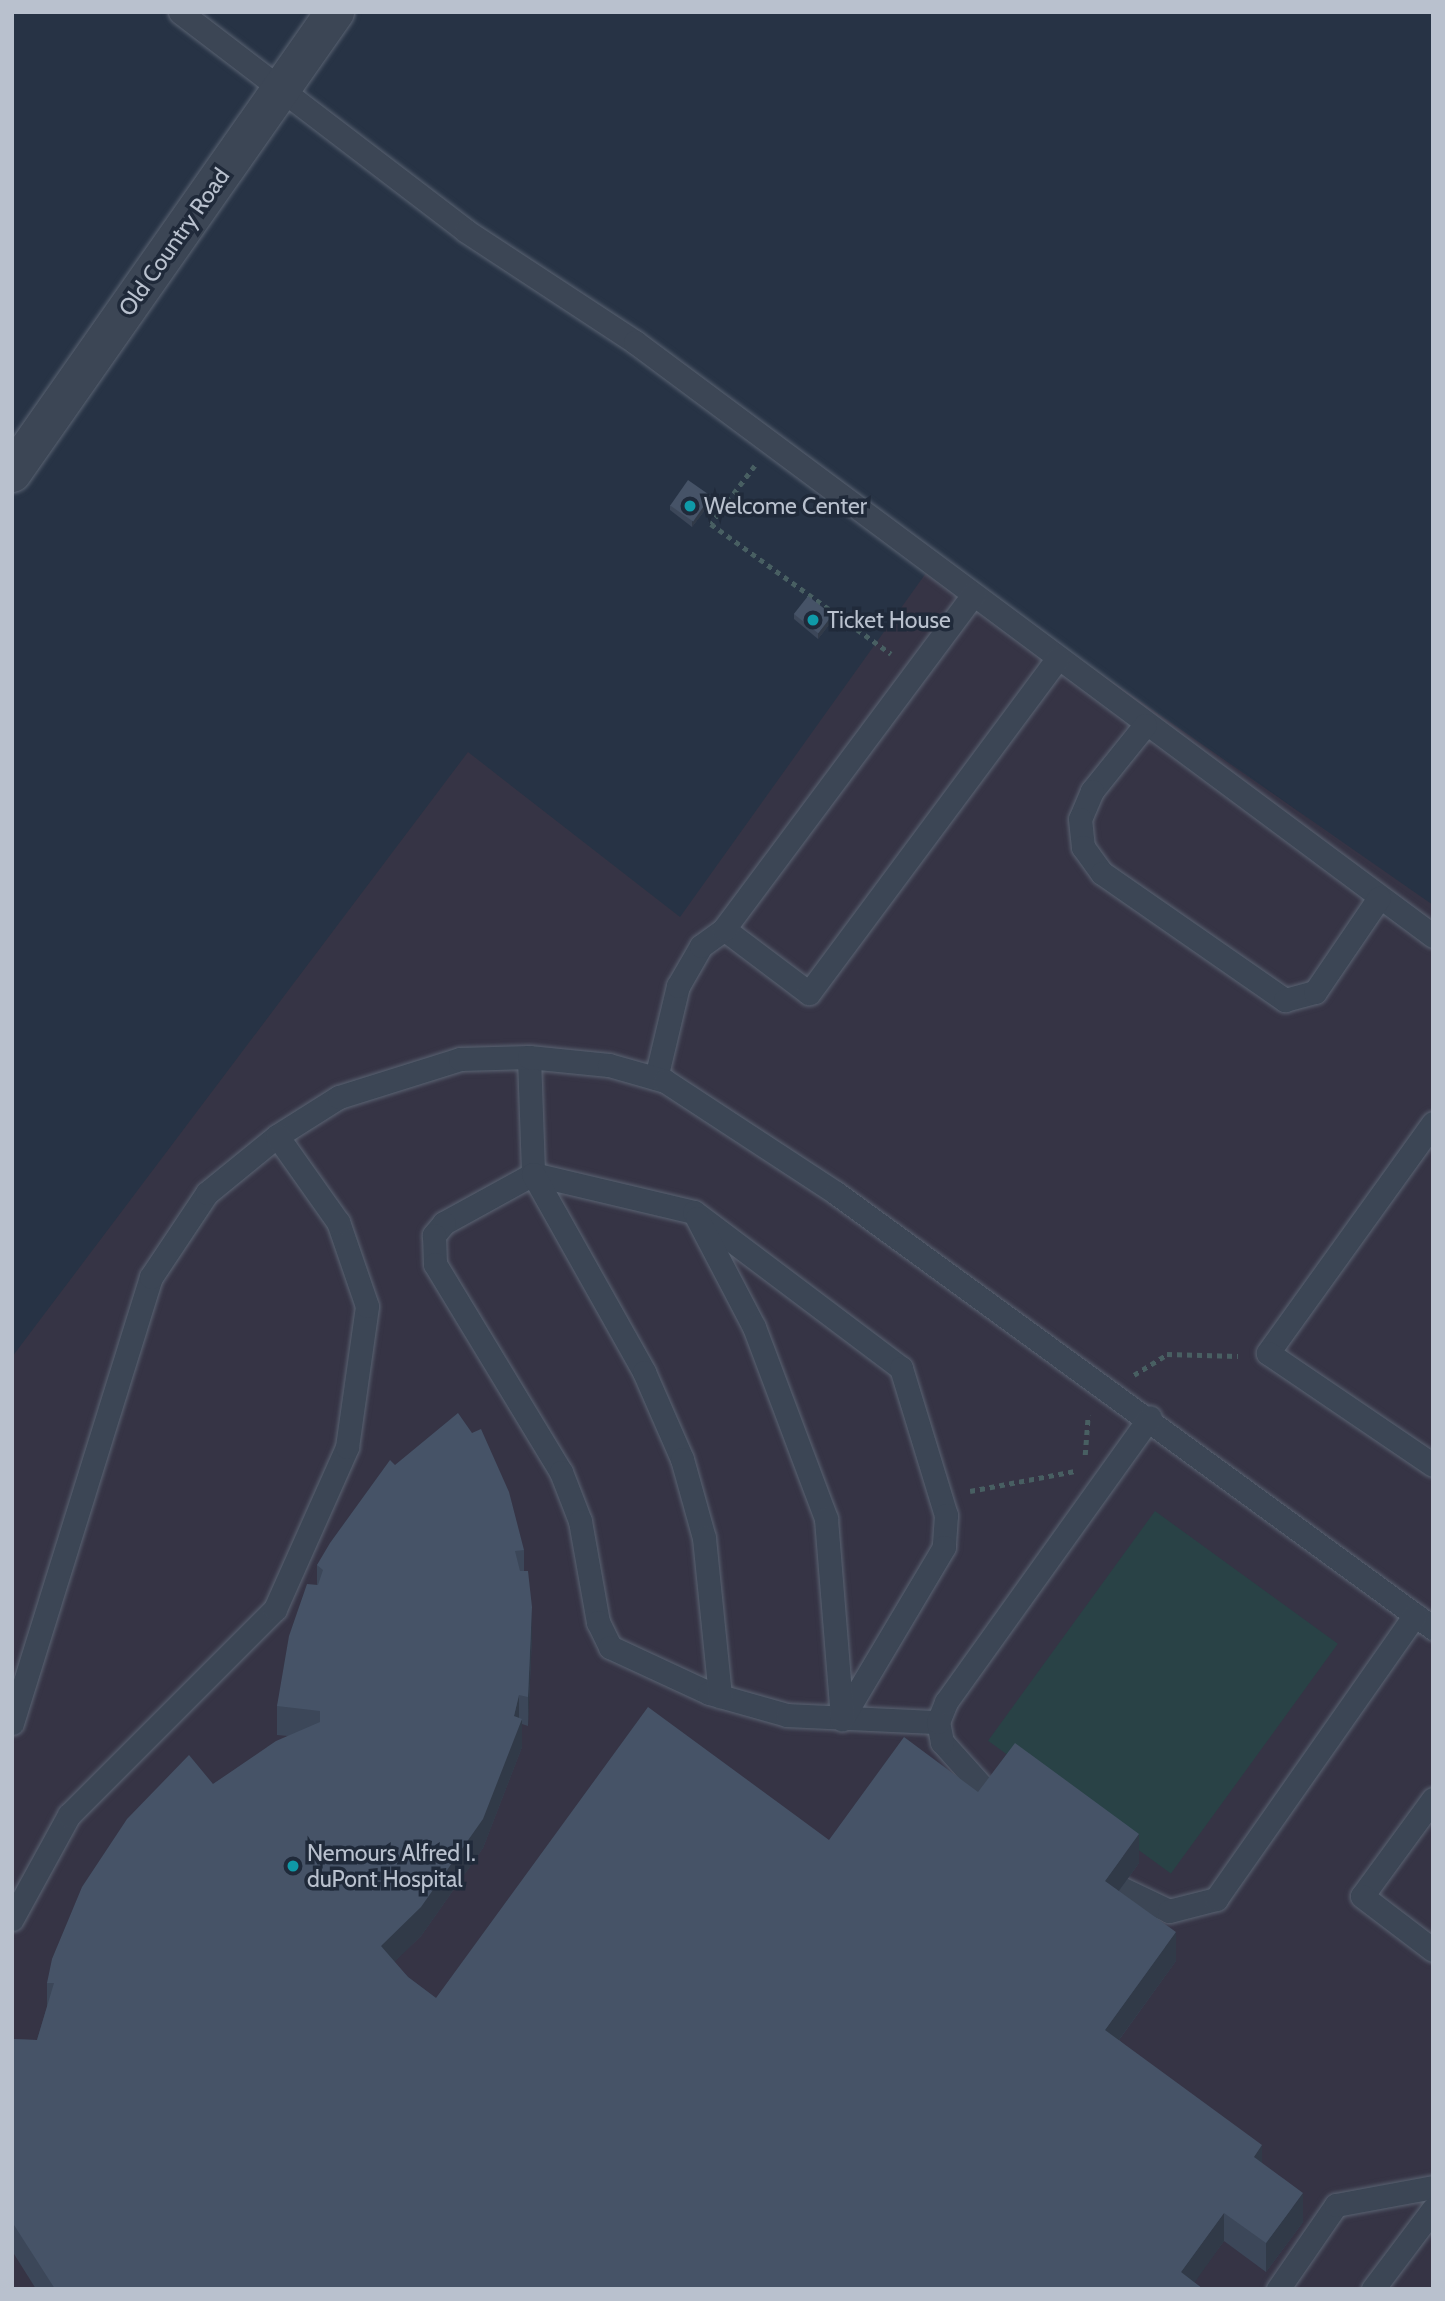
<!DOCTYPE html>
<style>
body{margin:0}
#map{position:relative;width:1445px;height:2301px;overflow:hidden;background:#273345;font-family:Cabin,sans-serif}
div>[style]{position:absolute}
.medical>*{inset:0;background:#363445}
.green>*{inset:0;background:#294246;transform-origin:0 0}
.path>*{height:4.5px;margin-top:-2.25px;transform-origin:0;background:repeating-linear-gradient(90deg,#485f62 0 5px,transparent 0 10px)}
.roads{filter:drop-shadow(0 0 2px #5a6372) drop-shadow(0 0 2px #5a6372)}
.service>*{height:23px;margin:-11.5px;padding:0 11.5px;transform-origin:11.5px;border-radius:11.5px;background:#3c4655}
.minor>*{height:38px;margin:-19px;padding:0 19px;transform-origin:19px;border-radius:19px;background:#3c4655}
.wall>*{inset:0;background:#3c4759}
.shaded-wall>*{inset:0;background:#313a48;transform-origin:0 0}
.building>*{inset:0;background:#465367;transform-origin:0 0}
.dots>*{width:19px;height:19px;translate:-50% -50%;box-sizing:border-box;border:4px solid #202a3a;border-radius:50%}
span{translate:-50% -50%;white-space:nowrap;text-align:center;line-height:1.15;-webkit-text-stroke:7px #202a3a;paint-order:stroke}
.street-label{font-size:23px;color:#b9c1ce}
.poi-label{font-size:23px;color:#b9c1ce}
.left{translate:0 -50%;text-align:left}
.frame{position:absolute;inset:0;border:14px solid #b9c1ce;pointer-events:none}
</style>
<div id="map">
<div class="medical">
<i style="clip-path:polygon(936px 559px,1433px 905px,1433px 2289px,12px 2289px,12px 1357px,468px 752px,680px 917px)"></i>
</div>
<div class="green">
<i style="left:1155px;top:1511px;width:226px;height:284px;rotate:36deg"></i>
</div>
<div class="path">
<i style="left:755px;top:466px;width:73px;rotate:127.2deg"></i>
<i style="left:711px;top:524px;width:222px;rotate:35.8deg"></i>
<i style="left:1134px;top:1375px;width:39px;rotate:-32deg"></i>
<i style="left:1167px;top:1354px;width:71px;rotate:1.6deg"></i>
<i style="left:1085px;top:1455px;width:40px;rotate:-85.7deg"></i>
<i style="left:970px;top:1491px;width:107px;rotate:-10.8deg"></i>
</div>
<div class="roads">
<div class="service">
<i style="left:180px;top:12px;width:360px;rotate:37.4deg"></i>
<i style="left:466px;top:231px;width:202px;rotate:33.3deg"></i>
<i style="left:635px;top:342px;width:995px;rotate:36.66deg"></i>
<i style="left:1145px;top:725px;width:85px;rotate:128.8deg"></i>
<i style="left:1092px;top:791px;width:30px;rotate:113deg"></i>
<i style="left:1080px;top:819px;width:28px;rotate:84deg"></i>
<i style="left:1083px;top:847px;width:32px;rotate:54deg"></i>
<i style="left:1102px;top:873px;width:223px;rotate:34.8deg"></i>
<i style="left:1285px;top:1000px;width:31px;rotate:-15deg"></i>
<i style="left:1315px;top:992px;width:114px;rotate:-55.8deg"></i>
<i style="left:724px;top:929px;width:106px;rotate:37deg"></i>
<i style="left:809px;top:993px;width:416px;rotate:-53.4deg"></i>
<i style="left:529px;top:1057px;width:117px;rotate:88deg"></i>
<i style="left:533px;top:1174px;width:102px;rotate:151.2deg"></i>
<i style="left:444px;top:1223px;width:16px;rotate:130deg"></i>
<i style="left:434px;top:1235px;width:29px;rotate:88deg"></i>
<i style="left:435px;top:1264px;width:243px;rotate:58.8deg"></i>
<i style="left:561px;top:1472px;width:53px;rotate:68.8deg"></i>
<i style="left:580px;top:1521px;width:103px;rotate:79.9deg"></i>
<i style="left:598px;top:1622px;width:28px;rotate:64deg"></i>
<i style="left:610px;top:1647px;width:109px;rotate:24.9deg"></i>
<i style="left:709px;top:1693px;width:81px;rotate:15.8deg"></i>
<i style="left:787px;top:1715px;width:151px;rotate:2.7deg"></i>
<i style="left:656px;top:1078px;width:95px;rotate:-76.6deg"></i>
<i style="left:678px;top:986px;width:46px;rotate:-60.1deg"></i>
<i style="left:701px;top:946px;width:29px;rotate:-36deg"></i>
<i style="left:724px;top:929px;width:417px;rotate:-53.3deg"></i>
<i style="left:1433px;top:1123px;width:283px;rotate:125.7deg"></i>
<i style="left:1268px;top:1353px;width:199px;rotate:34.2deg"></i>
<i style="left:533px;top:1174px;width:165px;rotate:13.3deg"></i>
<i style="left:694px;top:1212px;width:259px;rotate:37deg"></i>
<i style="left:901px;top:1368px;width:154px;rotate:73deg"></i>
<i style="left:946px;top:1515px;width:32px;rotate:94deg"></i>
<i style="left:944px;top:1547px;width:200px;rotate:120.7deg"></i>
<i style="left:533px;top:1174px;width:227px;rotate:60.7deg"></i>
<i style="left:644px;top:1372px;width:95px;rotate:66.4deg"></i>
<i style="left:682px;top:1459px;width:82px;rotate:74.4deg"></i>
<i style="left:704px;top:1538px;width:159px;rotate:84.2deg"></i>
<i style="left:697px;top:1218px;width:123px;rotate:62.4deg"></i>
<i style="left:754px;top:1327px;width:205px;rotate:69.4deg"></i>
<i style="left:826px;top:1519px;width:201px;rotate:85.4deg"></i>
<i style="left:12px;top:1723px;width:467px;rotate:-72.7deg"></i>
<i style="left:151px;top:1277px;width:101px;rotate:-56.3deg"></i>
<i style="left:207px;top:1193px;width:90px;rotate:-39.2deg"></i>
<i style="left:277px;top:1136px;width:73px;rotate:-32.2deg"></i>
<i style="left:339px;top:1097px;width:127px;rotate:-17.4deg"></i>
<i style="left:460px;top:1059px;width:69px;rotate:-1.7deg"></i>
<i style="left:529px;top:1057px;width:80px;rotate:5.7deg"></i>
<i style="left:609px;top:1065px;width:58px;rotate:15.9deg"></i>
<i style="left:665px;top:1081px;width:204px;rotate:33.2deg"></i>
<i style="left:836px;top:1193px;width:739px;rotate:36.08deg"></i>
<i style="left:1433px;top:1799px;width:120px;rotate:126.2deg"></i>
<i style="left:1362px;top:1896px;width:89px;rotate:37.3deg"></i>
<i style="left:994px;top:1800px;width:78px;rotate:-131.9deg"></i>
<i style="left:942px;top:1742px;width:20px;rotate:-101deg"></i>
<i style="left:938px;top:1722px;width:22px;rotate:-68deg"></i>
<i style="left:946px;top:1702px;width:350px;rotate:-54.4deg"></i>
<i style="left:1121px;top:1888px;width:53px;rotate:25.6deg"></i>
<i style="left:1169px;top:1911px;width:49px;rotate:-14.3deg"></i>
<i style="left:1216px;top:1899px;width:347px;rotate:-55deg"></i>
<i style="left:12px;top:1919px;width:119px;rotate:-61.3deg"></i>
<i style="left:69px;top:1815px;width:291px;rotate:-45deg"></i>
<i style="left:275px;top:1609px;width:177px;rotate:-66deg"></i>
<i style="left:347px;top:1447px;width:142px;rotate:-81.9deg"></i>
<i style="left:367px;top:1306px;width:89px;rotate:-109deg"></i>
<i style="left:338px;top:1222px;width:105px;rotate:-125.3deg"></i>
<i style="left:1278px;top:2289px;width:102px;rotate:-55.4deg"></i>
<i style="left:1336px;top:2205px;width:99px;rotate:-10.5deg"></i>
<i style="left:1373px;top:2289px;width:100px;rotate:-53.1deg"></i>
</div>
<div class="minor">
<i style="left:12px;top:473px;width:563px;rotate:-54.98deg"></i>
</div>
</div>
<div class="wall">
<i style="clip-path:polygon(711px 502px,692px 527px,670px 510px,670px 505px)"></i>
<i style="clip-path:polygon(794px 614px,832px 621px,818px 639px,794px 619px)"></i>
<i style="clip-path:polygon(395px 1465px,524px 1550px,524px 1571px,532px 1636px,528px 1726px,522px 1724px,522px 1747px,483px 1848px,421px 1936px,394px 1962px,408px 1977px,436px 1998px,829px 1840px,978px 1792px,1139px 1863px,1119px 1891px,1176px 1961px,1119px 2040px,1262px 2164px,1303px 2222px,1266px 2272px,1224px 2241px,1194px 2282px,1203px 2289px,36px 2289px,14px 2254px,12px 2039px,37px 2040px,47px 2007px,47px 1983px,213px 1784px,288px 1736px,277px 1735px,277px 1706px,317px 1585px,317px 1565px)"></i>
</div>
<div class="shaded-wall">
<i style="clip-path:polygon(711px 496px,711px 502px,692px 527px,692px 521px)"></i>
<i style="clip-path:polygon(832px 615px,832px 621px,818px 639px,818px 633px)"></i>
<i style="clip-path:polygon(532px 1607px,532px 1636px,528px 1726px,528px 1697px)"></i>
<i style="clip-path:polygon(519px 1695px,519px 1724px,522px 1719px,522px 1747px,483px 1848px,421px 1936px,381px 1975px,381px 1946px,514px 1716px)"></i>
<i style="clip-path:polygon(1139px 1834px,1139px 1863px,1105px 1910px,1105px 1881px)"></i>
<i style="clip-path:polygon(1176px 1932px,1176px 1961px,1105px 2059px,1105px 2030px)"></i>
<i style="clip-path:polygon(1262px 2145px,1262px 2174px,1254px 2157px)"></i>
<i style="clip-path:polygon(1303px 2193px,1303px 2222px,1266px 2272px,1266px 2243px)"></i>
<i style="clip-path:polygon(1224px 2213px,1224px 2241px,1190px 2289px,1181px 2272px)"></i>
<i style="left:14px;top:2225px;width:29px;height:2px;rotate:90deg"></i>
</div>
<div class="building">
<i style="left:688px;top:480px;width:28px;height:31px;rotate:35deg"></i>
<i style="left:808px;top:596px;width:31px;height:23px;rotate:38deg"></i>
<i style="clip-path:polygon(458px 1413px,472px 1433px,481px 1429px,509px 1492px,524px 1550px,515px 1551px,520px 1571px,528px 1571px,532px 1607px,528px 1697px,519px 1695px,514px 1716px,522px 1719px,483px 1819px,421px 1907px,381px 1946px,408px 1977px,436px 1998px,648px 1707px,829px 1840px,904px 1737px,978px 1792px,1015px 1743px,1139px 1834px,1105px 1881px,1176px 1932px,1105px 2030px,1262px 2145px,1254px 2157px,1303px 2193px,1266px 2243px,1224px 2213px,1181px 2272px,1203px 2289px,55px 2289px,14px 2225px,12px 2226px,12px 2039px,37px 2040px,54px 1983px,47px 1983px,52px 1959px,82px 1887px,127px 1819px,189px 1755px,213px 1784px,276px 1741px,320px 1722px,320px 1711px,277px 1706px,289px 1636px,307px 1584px,318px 1585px,323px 1570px,317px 1565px,330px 1543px,390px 1460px,395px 1465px)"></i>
</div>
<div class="dots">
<i style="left:690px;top:506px;background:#0f9aa8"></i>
<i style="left:813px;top:620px;background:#0f9aa8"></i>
<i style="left:293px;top:1866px;background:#0f9aa8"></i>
</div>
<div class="street-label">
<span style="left:174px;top:242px;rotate:-55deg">Old Country Road</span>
</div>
<div class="poi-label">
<span class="left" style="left:704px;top:506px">Welcome Center</span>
<span class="left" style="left:827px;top:620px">Ticket House</span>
<span class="left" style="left:307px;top:1866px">Nemours Alfred I.<br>duPont Hospital</span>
</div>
<div class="frame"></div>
</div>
